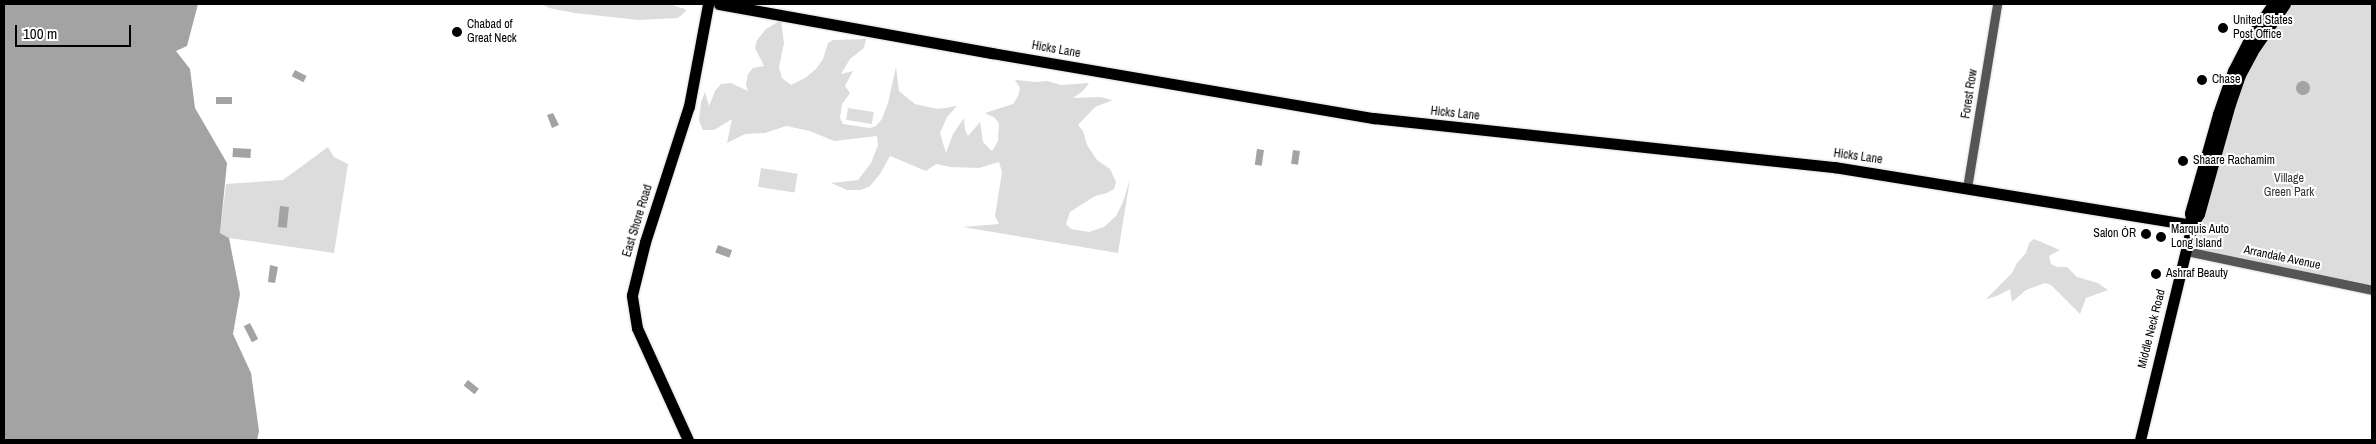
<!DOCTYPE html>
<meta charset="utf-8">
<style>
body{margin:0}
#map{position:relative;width:2376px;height:444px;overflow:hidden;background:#fff;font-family:"Archivo Narrow",sans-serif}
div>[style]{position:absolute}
.green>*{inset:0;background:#dcdcdc;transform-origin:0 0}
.water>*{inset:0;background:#a3a3a3;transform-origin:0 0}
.round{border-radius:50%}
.roads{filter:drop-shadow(0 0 1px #dbdbdb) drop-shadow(0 0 1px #dbdbdb)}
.minor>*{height:9px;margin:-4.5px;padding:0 4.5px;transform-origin:4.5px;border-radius:4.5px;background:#555}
.major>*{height:11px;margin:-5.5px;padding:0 5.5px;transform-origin:5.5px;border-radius:5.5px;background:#000}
.dots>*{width:14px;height:14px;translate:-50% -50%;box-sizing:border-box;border:2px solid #fff;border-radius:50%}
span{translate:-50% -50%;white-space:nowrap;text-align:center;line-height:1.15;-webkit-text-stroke:4px #fff;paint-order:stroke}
.poi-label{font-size:12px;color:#000}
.left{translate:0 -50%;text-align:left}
.right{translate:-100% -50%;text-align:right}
.street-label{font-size:12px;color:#000}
.park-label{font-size:12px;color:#333}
.frame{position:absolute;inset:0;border:5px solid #000;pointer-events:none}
.scale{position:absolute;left:15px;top:25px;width:116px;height:22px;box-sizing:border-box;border:2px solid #000;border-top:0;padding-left:6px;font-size:15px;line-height:18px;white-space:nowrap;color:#000;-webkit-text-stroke:4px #fff;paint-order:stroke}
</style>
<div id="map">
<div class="green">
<i style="clip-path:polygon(542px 4px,669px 4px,685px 9px,686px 11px,678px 18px,639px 20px,574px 13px,549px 8px)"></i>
<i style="clip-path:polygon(2275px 4px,2372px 4px,2372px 290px,2186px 251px,2217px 128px)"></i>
<i style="clip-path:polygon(781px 20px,784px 43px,779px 67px,782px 78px,791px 85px,805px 78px,816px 69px,823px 59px,828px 43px,833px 40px,866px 39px,864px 48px,850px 59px,841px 74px,853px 71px,845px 86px,850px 93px,842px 104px,840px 118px,843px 124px,870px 128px,876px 126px,882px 119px,888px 103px,896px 67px,899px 91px,915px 104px,938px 109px,957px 106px,947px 117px,940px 133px,946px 153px,953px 134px,964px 118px,965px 130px,968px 136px,980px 122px,983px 142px,992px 151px,998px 141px,999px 124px,995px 118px,985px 113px,1013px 104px,1018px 96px,1020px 88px,1015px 80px,1036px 82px,1047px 81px,1061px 85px,1089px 83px,1083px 91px,1073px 98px,1100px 97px,1113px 100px,1095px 107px,1078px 125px,1083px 131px,1087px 145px,1097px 160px,1110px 169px,1116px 182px,1114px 189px,1107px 193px,1095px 196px,1070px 212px,1066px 224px,1071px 229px,1089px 232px,1104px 227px,1116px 216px,1123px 202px,1130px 179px,1118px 253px,963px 227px,999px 224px,995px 216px,1002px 172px,999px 162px,979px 168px,950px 167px,936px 164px,926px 171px,890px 156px,880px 174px,870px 186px,861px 190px,847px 190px,831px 183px,858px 180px,871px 163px,878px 145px,877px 136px,834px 141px,810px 131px,786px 126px,765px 133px,745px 134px,727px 143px,732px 119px,714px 130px,703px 130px,699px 121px,701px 102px,705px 92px,709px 106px,715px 91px,721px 84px,731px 83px,748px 91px,746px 84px,748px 74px,753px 68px,764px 66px,755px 48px,757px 40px,766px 29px)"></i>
<i style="left:848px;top:108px;width:26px;height:12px;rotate:9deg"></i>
<i style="clip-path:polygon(328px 147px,334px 157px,348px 164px,334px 253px,229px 238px,220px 233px,226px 184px,283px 180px)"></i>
<i style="left:761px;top:168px;width:37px;height:19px;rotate:9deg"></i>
<i style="clip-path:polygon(2034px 239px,2060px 250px,2049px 256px,2051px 264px,2057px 267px,2067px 267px,2077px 277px,2098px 283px,2108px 290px,2086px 298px,2080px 314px,2051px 285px,2045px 283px,2026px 290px,2012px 302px,2010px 289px,1997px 296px,1986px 299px,2012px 273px,2017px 263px,2026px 253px,2029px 243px)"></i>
</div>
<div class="water">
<i style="clip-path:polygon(4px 4px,198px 4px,187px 46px,176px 51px,190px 69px,195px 108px,227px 163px,220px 233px,229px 238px,240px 294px,233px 334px,251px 373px,259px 431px,257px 440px,4px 440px)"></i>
<i style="left:295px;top:70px;width:13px;height:7px;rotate:27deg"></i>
<i class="round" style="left:2296px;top:81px;width:14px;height:14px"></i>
<i style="left:216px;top:97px;width:16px;height:7px"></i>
<i style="clip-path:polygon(553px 113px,559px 125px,552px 128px,547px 115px)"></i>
<i style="left:233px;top:148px;width:18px;height:9px;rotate:3deg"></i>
<i style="left:1257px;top:149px;width:7px;height:16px;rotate:8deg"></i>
<i style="left:1293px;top:150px;width:7px;height:14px;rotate:8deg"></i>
<i style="left:280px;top:206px;width:9px;height:21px;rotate:6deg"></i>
<i style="left:718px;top:245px;width:15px;height:8px;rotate:20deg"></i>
<i style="clip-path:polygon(270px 265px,278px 267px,275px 283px,268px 282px)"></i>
<i style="left:250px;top:323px;width:18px;height:7px;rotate:63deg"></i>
<i style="left:468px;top:380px;width:14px;height:7px;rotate:39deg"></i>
</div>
<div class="roads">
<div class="minor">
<i style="left:1967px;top:188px;width:186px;rotate:-80.7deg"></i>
<i style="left:2186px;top:251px;width:190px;rotate:11.8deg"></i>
</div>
<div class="major">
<i style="left:719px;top:4px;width:277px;rotate:10.2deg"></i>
<i style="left:992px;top:53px;width:387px;rotate:9.7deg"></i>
<i style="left:1374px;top:118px;width:463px;rotate:6.1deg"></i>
<i style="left:1834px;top:167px;width:363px;rotate:9.2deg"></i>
<i style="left:2192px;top:225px;width:12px;rotate:-99deg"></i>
<i style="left:2190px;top:213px;width:103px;rotate:-74.2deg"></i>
<i style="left:2218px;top:114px;width:46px;rotate:-70.8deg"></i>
<i style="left:2233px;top:71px;width:36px;rotate:-63deg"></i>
<i style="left:2249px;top:39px;width:42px;rotate:-55.6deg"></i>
<i style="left:688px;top:440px;width:123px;rotate:-114.5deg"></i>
<i style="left:637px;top:328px;width:33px;rotate:-99deg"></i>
<i style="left:632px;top:295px;width:55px;rotate:-76.2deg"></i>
<i style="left:645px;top:242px;width:143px;rotate:-72.1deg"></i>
<i style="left:689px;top:106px;width:104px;rotate:-79.4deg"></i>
<i style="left:2140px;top:440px;width:221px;rotate:-76.4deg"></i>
<i style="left:2192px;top:225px;width:13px;rotate:-58deg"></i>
<i style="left:2199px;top:214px;width:114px;rotate:-74.3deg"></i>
<i style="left:2230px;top:104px;width:31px;rotate:-71deg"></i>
<i style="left:2240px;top:75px;width:26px;rotate:-62deg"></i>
<i style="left:2252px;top:52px;width:58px;rotate:-55.5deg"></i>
</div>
</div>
<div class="dots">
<i style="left:2223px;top:28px;background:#000"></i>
<i style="left:457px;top:32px;background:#000"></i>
<i style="left:2202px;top:80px;background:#000"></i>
<i style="left:2183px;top:161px;background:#000"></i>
<i style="left:2146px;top:234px;background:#000"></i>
<i style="left:2161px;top:237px;background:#000"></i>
<i style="left:2156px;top:274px;background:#000"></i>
</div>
<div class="poi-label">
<span class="left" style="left:2233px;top:28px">United States<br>Post Office</span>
<span class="left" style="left:467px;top:32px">Chabad of<br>Great Neck</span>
<span class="left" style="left:2212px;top:80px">Chase</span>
<span class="left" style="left:2193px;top:161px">Shaare Rachamim</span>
<span class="left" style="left:2171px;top:237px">Marquis Auto<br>Long Island</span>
<span class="right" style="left:2136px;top:234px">Salon ÓR</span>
<span class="left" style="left:2166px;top:274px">Ashraf Beauty</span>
</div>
<div class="street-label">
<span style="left:1056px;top:50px;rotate:10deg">Hicks Lane</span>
<span style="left:1970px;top:94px;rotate:-81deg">Forest Row</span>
<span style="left:1455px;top:114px;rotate:6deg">Hicks Lane</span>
<span style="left:1858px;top:157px;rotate:8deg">Hicks Lane</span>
<span style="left:638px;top:221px;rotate:-73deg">East Shore Road</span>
<span style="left:2282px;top:258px;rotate:12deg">Arrandale Avenue</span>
<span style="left:2152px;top:329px;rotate:-76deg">Middle Neck Road</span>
</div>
<div class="park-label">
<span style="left:2289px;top:186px">Village<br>Green Park</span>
</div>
<div class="frame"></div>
<div class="scale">100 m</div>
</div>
